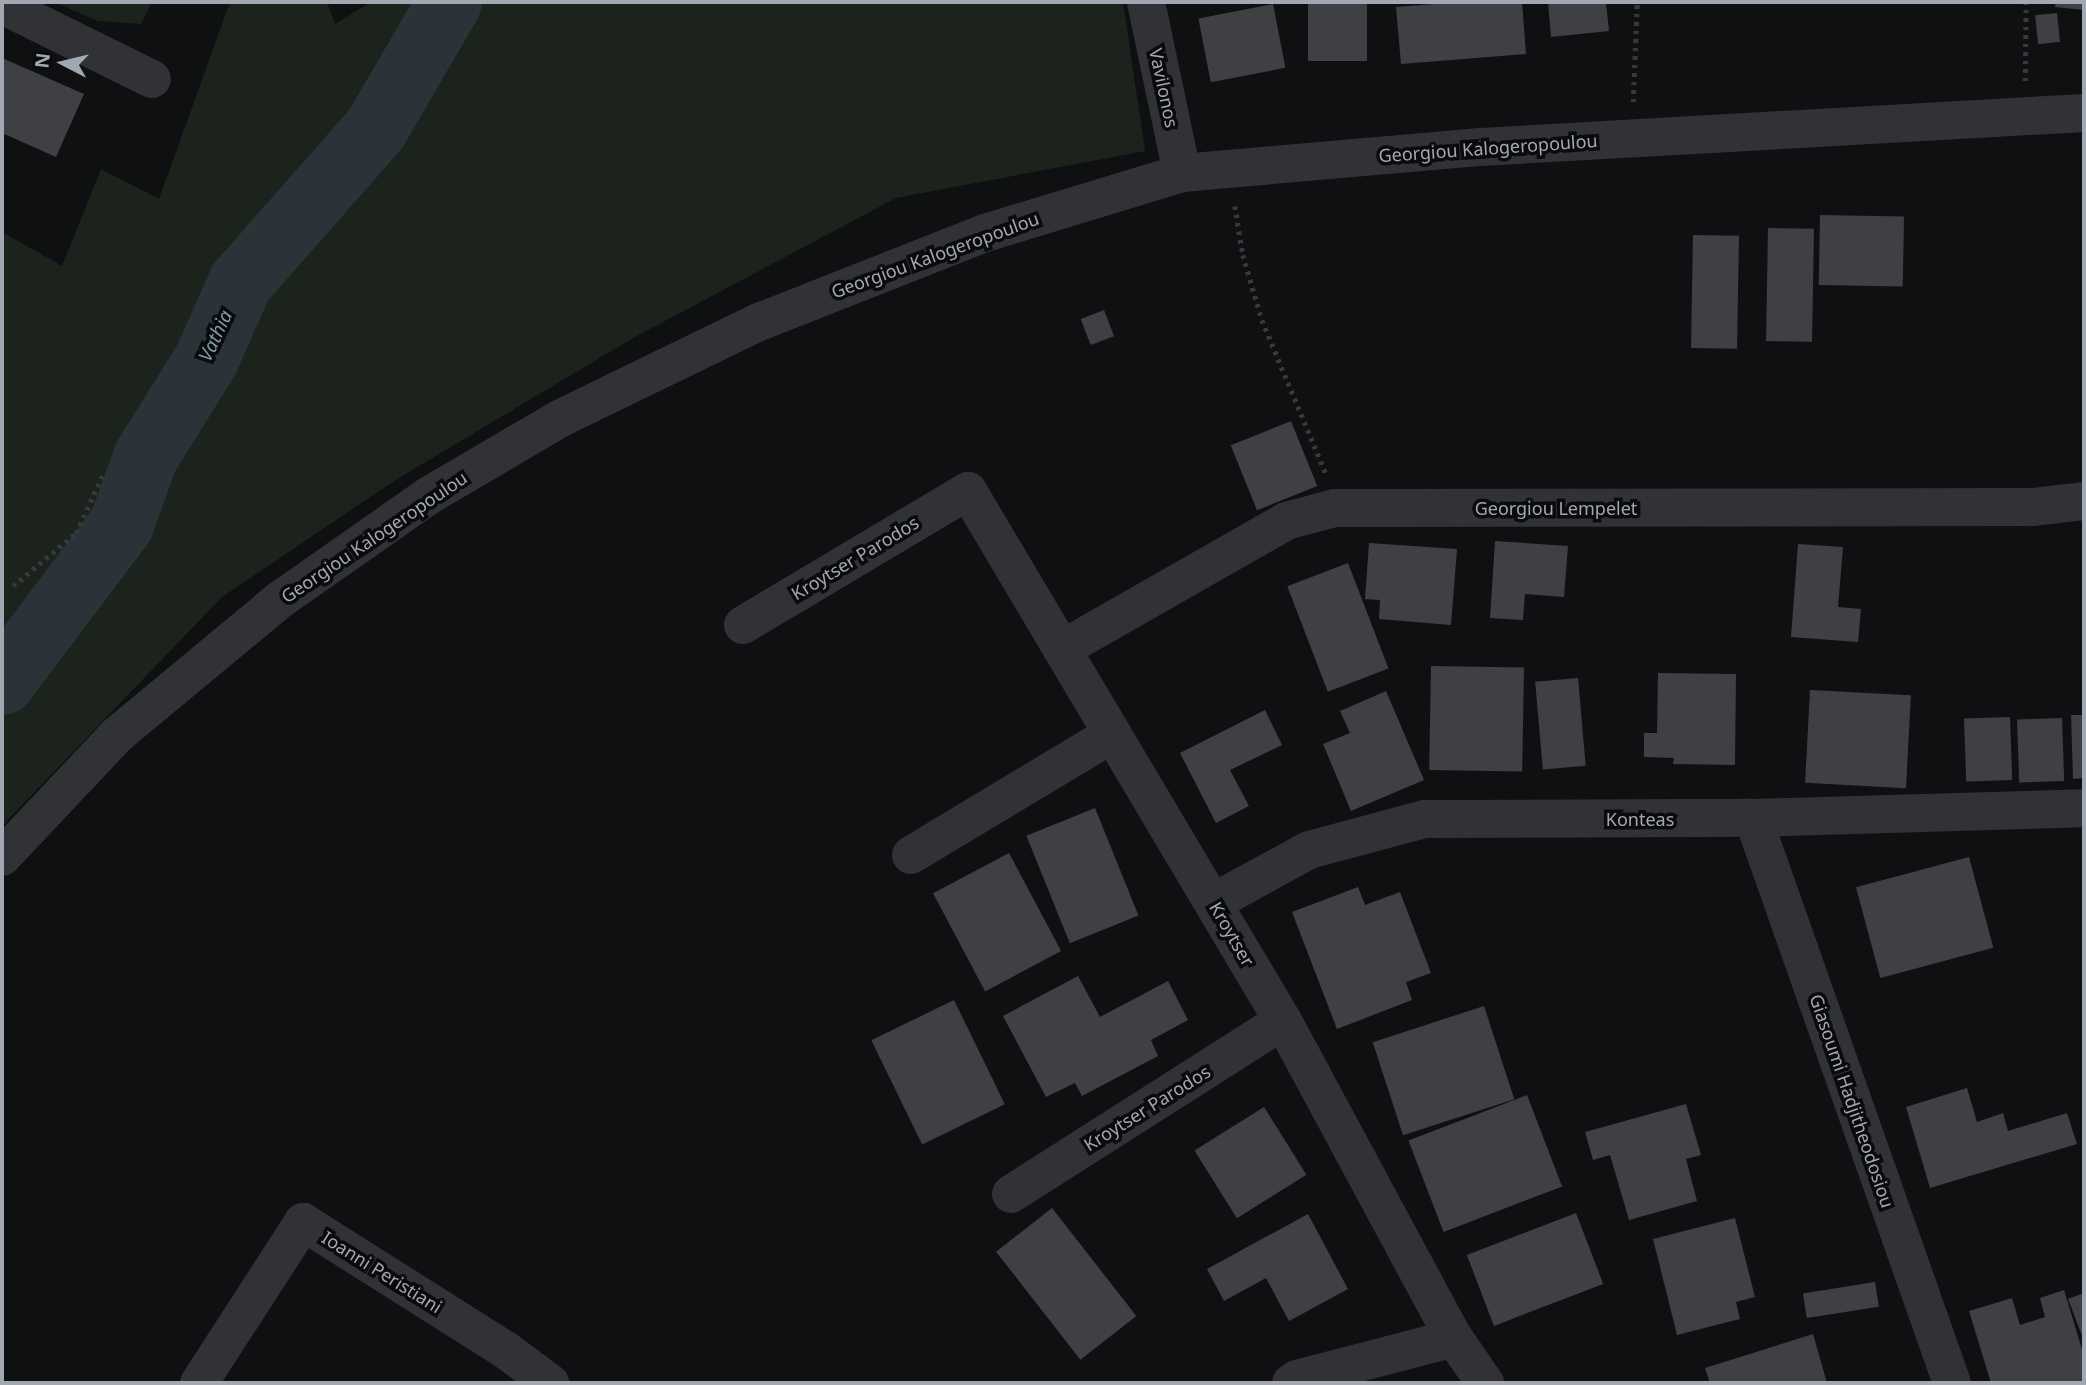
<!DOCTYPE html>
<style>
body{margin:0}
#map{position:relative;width:2086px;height:1385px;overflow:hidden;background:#0f1011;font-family:"Noto Sans",sans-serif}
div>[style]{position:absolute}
.green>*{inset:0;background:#1c231c}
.river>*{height:65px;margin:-32.5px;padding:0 32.5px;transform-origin:32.5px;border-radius:32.5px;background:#2a3338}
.building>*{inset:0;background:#3e4044;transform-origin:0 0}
.path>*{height:4.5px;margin-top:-2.25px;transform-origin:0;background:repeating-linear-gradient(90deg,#37393c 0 3.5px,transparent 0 8.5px)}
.minor>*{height:38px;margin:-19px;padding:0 19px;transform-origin:19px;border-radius:19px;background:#313235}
.tertiary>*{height:38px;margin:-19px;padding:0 19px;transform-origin:19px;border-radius:19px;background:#313235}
span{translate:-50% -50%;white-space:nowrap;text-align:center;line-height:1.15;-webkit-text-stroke:7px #0b0b0c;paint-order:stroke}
.street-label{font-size:18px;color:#a2a8b1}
.water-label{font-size:19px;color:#7a9aaa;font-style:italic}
.frame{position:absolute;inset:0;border:4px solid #a2a8b1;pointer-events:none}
.north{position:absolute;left:28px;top:28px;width:70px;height:70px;-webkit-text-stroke:5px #0b0b0c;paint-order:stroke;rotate:277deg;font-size:19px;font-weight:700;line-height:28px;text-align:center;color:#a2a8b1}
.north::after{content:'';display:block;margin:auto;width:24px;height:32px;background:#a2a8b1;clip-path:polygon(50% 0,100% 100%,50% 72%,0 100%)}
</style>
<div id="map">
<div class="green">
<i style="clip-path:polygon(54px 2px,152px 2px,141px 24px,98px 21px)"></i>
<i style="clip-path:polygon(230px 2px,327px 2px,335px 24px,371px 2px,1123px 2px,1145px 151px,896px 198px,633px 338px,394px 481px,222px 597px,2px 826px,2px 232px,62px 266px,101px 169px,159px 199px)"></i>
</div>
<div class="river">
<i style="left:2px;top:682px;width:198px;rotate:-53deg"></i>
<i style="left:121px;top:524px;width:71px;rotate:-70.3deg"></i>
<i style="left:145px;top:457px;width:115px;rotate:-58.1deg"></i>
<i style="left:206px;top:359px;width:84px;rotate:-66.2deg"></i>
<i style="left:240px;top:282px;width:204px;rotate:-48.6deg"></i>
<i style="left:375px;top:129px;width:147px;rotate:-59.8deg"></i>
</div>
<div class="building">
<i style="left:1308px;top:2px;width:59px;height:59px"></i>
<i style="clip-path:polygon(1458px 2px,1522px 2px,1526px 54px,1401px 64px,1396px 7px)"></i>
<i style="clip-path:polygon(1548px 2px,1606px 2px,1609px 31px,1551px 37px)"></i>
<i style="clip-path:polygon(2056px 2px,2084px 2px,2084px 10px,2055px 7px)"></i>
<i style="left:1273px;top:4px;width:65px;height:76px;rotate:79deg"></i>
<i style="left:2057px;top:13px;width:29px;height:22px;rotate:84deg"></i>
<i style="clip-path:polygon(2px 58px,84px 94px,56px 157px,2px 133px)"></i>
<i style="left:1820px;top:215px;width:84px;height:70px;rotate:1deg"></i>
<i style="left:1768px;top:228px;width:46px;height:113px;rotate:1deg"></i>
<i style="left:1693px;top:235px;width:46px;height:113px;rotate:1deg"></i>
<i style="left:1104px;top:310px;width:28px;height:25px;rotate:69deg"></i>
<i style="left:1291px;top:421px;width:70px;height:65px;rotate:68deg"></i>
<i style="clip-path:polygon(1495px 541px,1568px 546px,1564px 597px,1525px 594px,1523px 620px,1490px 618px)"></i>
<i style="clip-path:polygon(1369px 543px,1457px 549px,1451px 625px,1379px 619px,1380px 600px,1365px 599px)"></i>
<i style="clip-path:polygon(1798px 544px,1843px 547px,1838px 607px,1861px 609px,1858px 642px,1791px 637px)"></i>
<i style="left:1348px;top:563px;width:113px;height:65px;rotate:69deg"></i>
<i style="left:1431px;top:666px;width:93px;height:104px;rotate:1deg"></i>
<i style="clip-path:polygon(1658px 673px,1736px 674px,1735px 765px,1673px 764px,1674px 758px,1644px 757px,1644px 733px,1657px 733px)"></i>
<i style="left:1578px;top:678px;width:88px;height:43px;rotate:85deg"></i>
<i style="left:1810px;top:690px;width:101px;height:93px;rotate:3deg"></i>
<i style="clip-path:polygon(1386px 691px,1424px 780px,1351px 811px,1323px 744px,1350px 733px,1340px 711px)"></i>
<i style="clip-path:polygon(1265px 710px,1282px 745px,1230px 770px,1249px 806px,1216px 823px,1180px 753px)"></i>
<i style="clip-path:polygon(2071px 715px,2084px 715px,2084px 778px,2073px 779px)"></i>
<i style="left:2010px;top:717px;width:63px;height:46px;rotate:88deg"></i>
<i style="left:2062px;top:718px;width:63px;height:45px;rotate:88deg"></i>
<i style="left:1095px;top:808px;width:116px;height:74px;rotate:68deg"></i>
<i style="left:1009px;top:853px;width:111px;height:86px;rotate:62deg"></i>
<i style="left:1969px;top:857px;width:94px;height:117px;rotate:75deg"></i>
<i style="clip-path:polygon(1358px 887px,1365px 905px,1400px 892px,1431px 973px,1406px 982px,1412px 1000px,1337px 1029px,1292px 912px)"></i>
<i style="clip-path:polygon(1078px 976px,1100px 1017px,1168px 981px,1188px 1020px,1151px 1040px,1158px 1056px,1082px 1096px,1075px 1083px,1046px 1097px,1003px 1016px)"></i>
<i style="left:954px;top:1000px;width:116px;height:92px;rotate:64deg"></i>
<i style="left:1484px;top:1006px;width:98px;height:117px;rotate:72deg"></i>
<i style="clip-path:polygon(1967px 1088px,1977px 1122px,2003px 1113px,2008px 1131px,2067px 1113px,2077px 1144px,1930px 1188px,1906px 1107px)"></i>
<i style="left:1527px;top:1095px;width:98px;height:127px;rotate:69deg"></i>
<i style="clip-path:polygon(1686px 1104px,1701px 1155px,1686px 1159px,1697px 1201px,1629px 1220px,1610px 1155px,1593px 1160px,1585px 1132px)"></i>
<i style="left:1264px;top:1107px;width:80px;height:82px;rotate:58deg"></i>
<i style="left:1052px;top:1208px;width:137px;height:71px;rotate:52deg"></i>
<i style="left:1576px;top:1213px;width:76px;height:117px;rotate:69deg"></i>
<i style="clip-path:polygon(1308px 1214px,1348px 1289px,1289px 1321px,1266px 1278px,1224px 1301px,1207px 1269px)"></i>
<i style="clip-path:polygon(1735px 1218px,1755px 1297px,1736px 1302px,1740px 1319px,1677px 1335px,1653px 1239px)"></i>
<i style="left:1875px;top:1282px;width:25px;height:73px;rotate:81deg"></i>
<i style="clip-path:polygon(2064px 1290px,2084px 1356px,2084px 1380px,2074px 1383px,1991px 1383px,1969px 1311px,2012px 1298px,2020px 1325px,2045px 1317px,2040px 1298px)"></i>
<i style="clip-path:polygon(2084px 1293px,2084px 1341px,2068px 1299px)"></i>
<i style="clip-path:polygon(1813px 1334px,1827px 1383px,1710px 1383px,1705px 1368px)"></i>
</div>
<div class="path">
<i style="left:2025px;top:81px;width:79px;rotate:-89.3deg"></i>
<i style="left:1633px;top:102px;width:100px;rotate:-87.7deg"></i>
<i style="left:1235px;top:206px;width:50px;rotate:80.7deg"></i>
<i style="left:1243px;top:255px;width:68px;rotate:73.7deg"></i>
<i style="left:1262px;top:320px;width:167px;rotate:67.4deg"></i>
<i style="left:13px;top:586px;width:82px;rotate:-40.1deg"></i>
<i style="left:76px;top:533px;width:67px;rotate:-65.3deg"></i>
</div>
<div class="minor">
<i style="left:1146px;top:2px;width:175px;rotate:78.1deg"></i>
<i style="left:2px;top:5px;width:167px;rotate:26.3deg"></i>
<i style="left:743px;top:625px;width:262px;rotate:-30.8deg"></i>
<i style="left:968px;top:491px;width:617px;rotate:59.28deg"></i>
<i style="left:1283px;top:1021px;width:360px;rotate:61.7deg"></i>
<i style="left:1454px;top:1338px;width:55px;rotate:55.4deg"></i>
<i style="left:1062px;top:649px;width:258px;rotate:-29.7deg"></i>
<i style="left:1286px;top:521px;width:51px;rotate:-14.9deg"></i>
<i style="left:1335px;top:508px;width:699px;rotate:-0.08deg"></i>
<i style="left:2034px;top:507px;width:50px;rotate:-6.8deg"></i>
<i style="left:1753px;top:818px;width:599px;rotate:70.6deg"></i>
<i style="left:911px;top:855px;width:235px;rotate:-31deg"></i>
<i style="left:1214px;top:902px;width:108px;rotate:-28.7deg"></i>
<i style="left:1309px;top:850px;width:120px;rotate:-15deg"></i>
<i style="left:1425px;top:819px;width:328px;rotate:-0.2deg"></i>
<i style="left:1753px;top:818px;width:331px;rotate:-1.7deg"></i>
<i style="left:1011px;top:1194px;width:322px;rotate:-32.5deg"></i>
<i style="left:199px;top:1383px;width:192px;rotate:-57.1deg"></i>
<i style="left:303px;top:1222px;width:241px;rotate:32.3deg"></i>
<i style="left:507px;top:1351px;width:54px;rotate:36.7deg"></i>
<i style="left:1291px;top:1383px;width:7px;rotate:-34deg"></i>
<i style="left:1297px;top:1379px;width:162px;rotate:-14.6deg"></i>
</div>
<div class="tertiary">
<i style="left:2px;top:857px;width:168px;rotate:-46.7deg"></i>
<i style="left:117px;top:735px;width:213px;rotate:-39.7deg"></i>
<i style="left:281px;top:599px;width:179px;rotate:-35deg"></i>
<i style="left:428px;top:496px;width:154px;rotate:-30.4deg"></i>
<i style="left:561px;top:418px;width:220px;rotate:-25.9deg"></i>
<i style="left:759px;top:322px;width:243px;rotate:-21.5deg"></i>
<i style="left:985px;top:233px;width:206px;rotate:-16.9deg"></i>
<i style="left:1182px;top:173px;width:300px;rotate:-5deg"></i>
<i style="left:1481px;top:147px;width:604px;rotate:-3.23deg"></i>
</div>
<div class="street-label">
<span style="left:1164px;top:88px;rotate:78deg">Vavilonos</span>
<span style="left:1488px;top:148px;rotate:-4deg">Georgiou Kalogeropoulou</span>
<span style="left:935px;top:255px;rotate:-20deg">Georgiou Kalogeropoulou</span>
<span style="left:1556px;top:508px">Georgiou Lempelet</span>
<span style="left:374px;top:537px;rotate:-34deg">Georgiou Kalogeropoulou</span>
<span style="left:855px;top:558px;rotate:-31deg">Kroytser Parodos</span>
<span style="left:1640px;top:819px">Konteas</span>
<span style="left:1232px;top:934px;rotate:60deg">Kroytser</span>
<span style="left:1852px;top:1101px;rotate:71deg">Giasoumi Hadjitheodosiou</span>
<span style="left:1147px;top:1108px;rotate:-32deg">Kroytser Parodos</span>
<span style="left:382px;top:1272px;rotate:32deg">Ioanni Peristiani</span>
</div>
<div class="water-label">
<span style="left:216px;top:336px;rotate:-65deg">Vathia</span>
</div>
<div class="frame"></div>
<div class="north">N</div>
</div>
